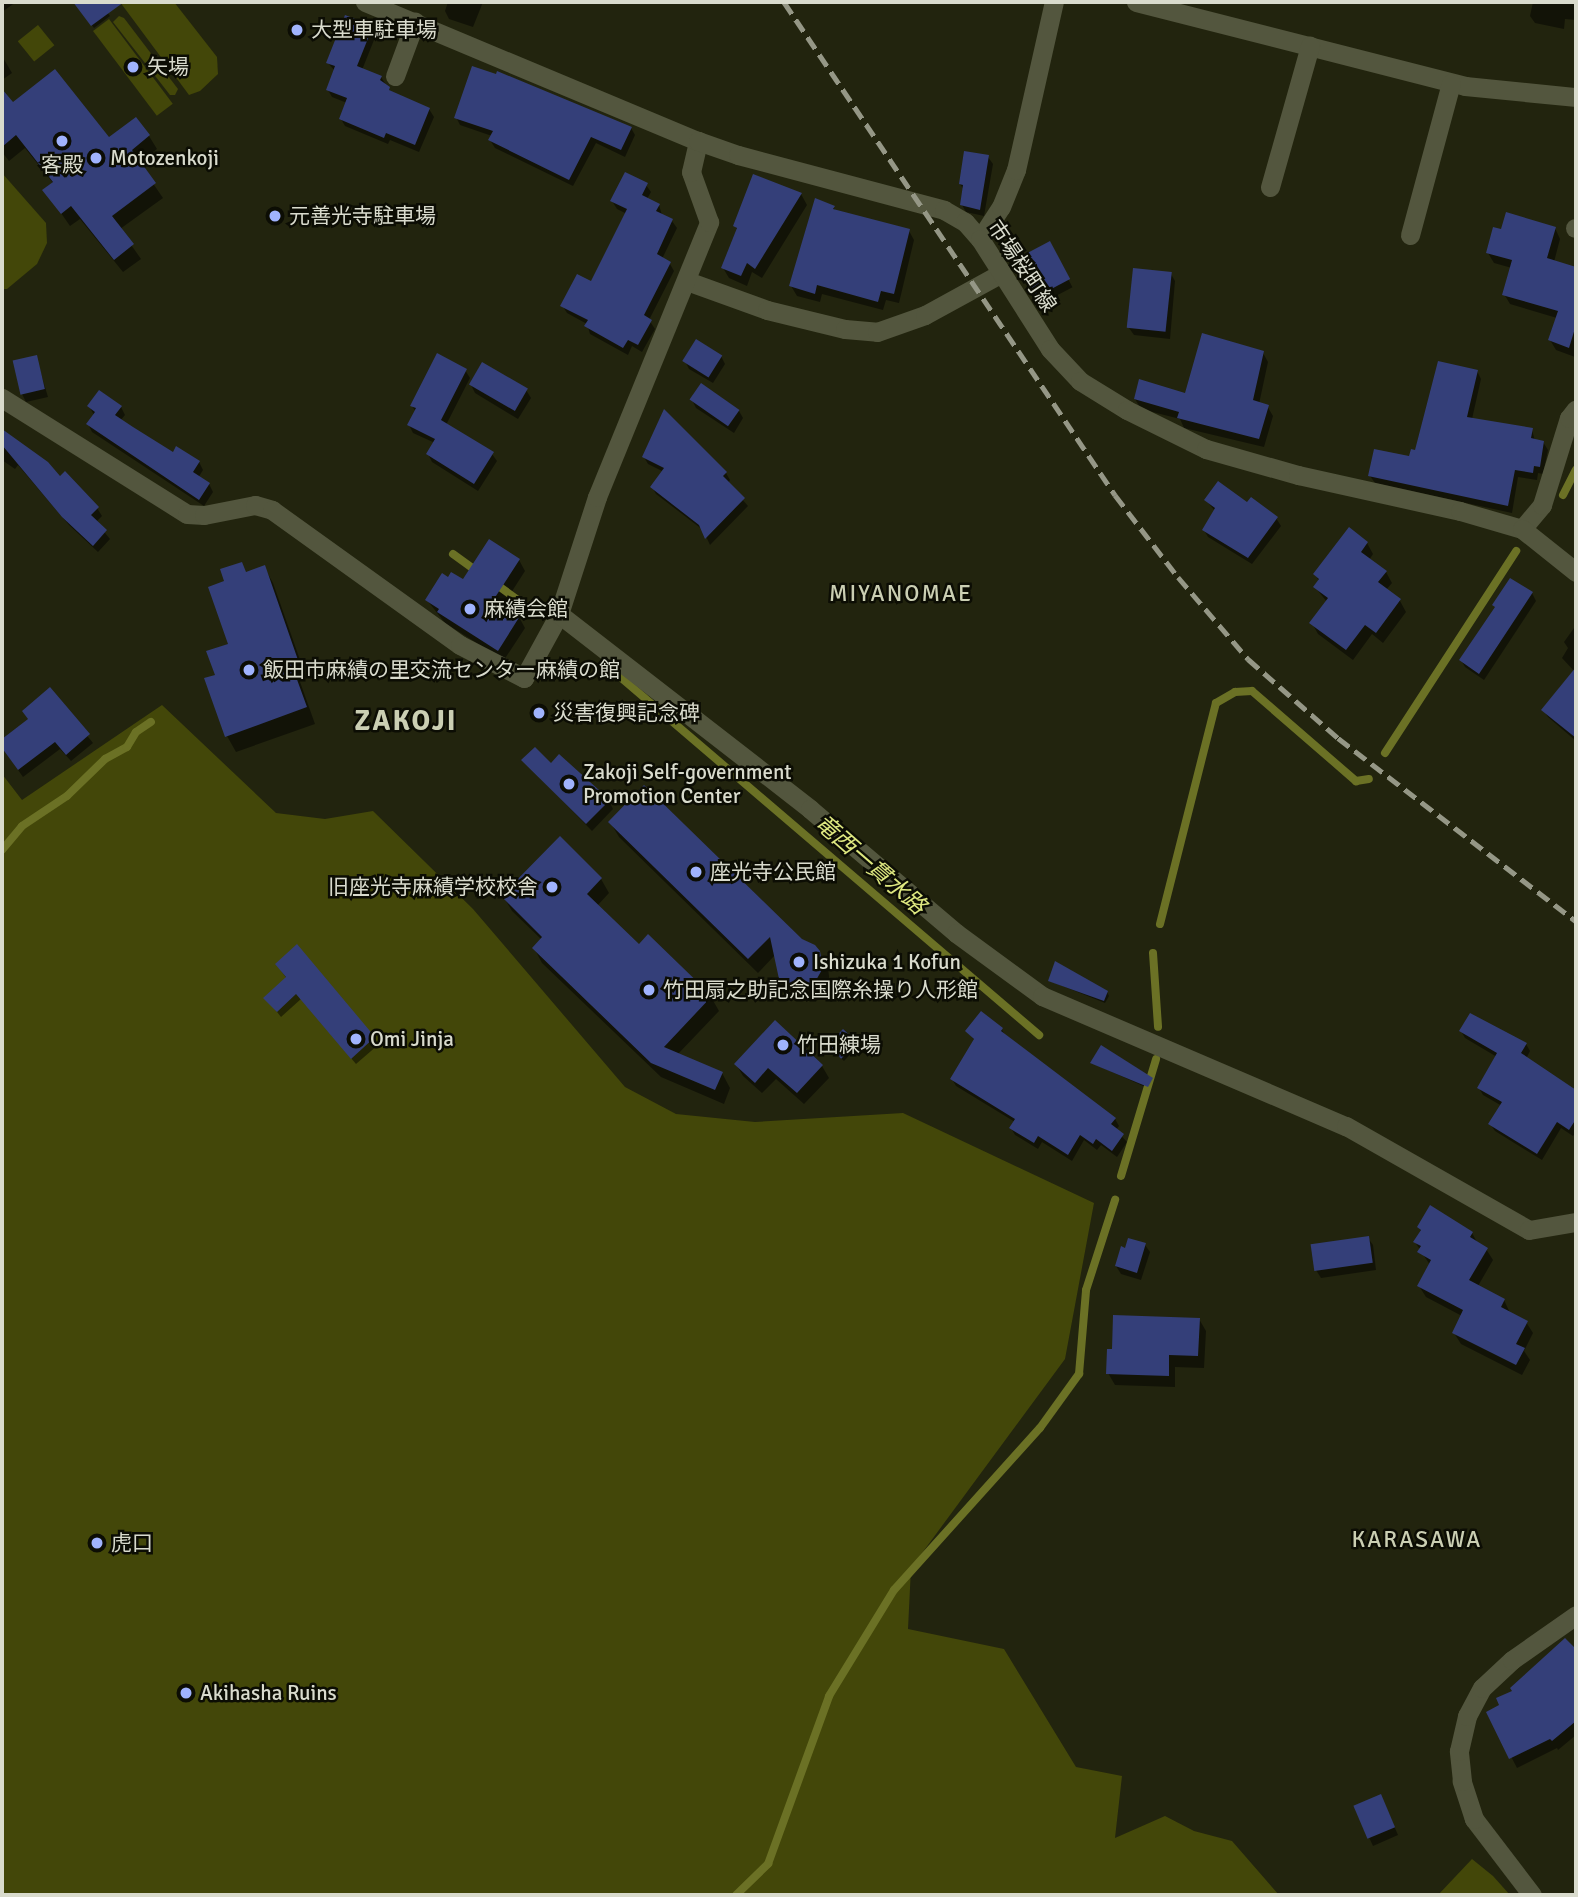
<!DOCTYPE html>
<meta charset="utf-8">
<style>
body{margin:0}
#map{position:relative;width:1578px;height:1897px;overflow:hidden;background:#22240e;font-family:Signika,"Noto Sans JP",sans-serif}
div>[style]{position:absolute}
.green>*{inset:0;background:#434709;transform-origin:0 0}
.shadow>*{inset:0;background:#0007;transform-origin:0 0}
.stream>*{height:8px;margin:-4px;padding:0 4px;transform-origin:4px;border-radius:4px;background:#6b7125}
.building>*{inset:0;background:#343f79;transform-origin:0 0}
.minor>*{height:19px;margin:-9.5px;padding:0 9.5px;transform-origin:9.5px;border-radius:9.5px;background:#53563e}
.tertiary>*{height:19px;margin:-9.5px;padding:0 9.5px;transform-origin:9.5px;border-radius:9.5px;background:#53563e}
.secondary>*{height:19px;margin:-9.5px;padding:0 9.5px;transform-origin:9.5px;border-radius:9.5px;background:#53563e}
.rail>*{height:5px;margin-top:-2.5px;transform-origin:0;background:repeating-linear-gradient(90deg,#959786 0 14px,transparent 0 21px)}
.dots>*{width:19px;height:19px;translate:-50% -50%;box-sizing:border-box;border:4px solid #0c0d04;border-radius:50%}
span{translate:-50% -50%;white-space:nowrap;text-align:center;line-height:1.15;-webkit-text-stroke:5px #0c0d04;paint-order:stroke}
.poi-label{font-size:21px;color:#d9dbcd}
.left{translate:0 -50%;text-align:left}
.right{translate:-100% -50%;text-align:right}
.street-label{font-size:21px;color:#d9dbcd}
.neighbourhood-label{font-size:23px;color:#cbcfb3;letter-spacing:2px}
.water-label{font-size:23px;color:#dee880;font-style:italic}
.district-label{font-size:28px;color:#cbcfb3;font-weight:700;letter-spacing:2px}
.frame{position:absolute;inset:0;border:4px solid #d9dbcd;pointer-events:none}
</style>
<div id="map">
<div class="green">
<i style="clip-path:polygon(120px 2px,174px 2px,217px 57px,218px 74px,200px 91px,189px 95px)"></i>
<i style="clip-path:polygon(119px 16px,124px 18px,178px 89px,175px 95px,170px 95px,113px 22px)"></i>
<i style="left:109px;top:19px;width:106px;height:20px;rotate:53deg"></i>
<i style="left:38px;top:25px;width:26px;height:26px;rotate:51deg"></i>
<i style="clip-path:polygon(2px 173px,46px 223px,47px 243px,37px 264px,7px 289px,2px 289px)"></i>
<i style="clip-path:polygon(162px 705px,276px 813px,325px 819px,373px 811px,473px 909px,625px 1087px,676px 1114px,755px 1122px,903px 1113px,1094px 1203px,1065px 1359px,911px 1568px,908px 1629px,1004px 1649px,1076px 1767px,1122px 1776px,1115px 1838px,1165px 1816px,1194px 1831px,1232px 1841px,1279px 1895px,2px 1895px,2px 774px,22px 800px)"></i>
<i style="clip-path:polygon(1472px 1859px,1493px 1876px,1510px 1895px,1438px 1895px)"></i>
</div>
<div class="shadow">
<i style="clip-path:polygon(2px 2px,16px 2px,2px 12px)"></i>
<i style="clip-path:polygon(91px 2px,100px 2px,110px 16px,94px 28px,81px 10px)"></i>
<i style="clip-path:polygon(448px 2px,483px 2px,473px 27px,449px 19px,445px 11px)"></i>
<i style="clip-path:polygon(1533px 2px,1576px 2px,1576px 20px,1565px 19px,1564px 29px,1535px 23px,1530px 16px)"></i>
<i style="clip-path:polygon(372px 28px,376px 35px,362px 70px,381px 77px,391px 93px,429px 109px,434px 117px,419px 152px,390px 140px,388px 144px,345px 126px,341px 119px,347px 103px,332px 97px,328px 90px,335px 71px,328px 63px)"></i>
<i style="clip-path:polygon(2px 56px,12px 73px,2px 80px)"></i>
<i style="clip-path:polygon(2px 92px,13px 105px,109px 140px,149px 136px,157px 149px,139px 163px,163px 198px,120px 229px,141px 259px,123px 272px,80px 219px,70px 226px,45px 190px,53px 183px,25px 148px,9px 161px,2px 152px)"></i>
<i style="clip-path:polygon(456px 117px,631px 128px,635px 135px,625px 157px,596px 143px,573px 186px,495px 148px,490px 140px,492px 136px,460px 125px)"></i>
<i style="clip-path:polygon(988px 157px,993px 164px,984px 216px,966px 212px,962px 205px,964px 190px,960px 184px)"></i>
<i style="clip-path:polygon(646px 185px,651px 192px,647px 199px,659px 205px,662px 215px,672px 221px,677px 228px,662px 259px,670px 264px,674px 271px,649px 320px,655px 329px,642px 352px,632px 346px,628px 355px,590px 334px,587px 324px,567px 313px,562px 305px,592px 283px,627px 214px,617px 209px,612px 201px)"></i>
<i style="clip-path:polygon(801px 194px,807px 205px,762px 278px,752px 272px,747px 286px,729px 278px,723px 268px,738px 231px,735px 226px)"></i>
<i style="clip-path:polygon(833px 207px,836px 212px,909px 231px,914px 240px,899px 303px,886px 300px,883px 310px,822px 294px,820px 302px,797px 296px,791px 286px)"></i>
<i style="clip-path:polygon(1555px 228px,1560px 239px,1554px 262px,1576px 269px,1575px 357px,1556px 350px,1550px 340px,1557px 318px,1510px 304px,1504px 294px,1512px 268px,1494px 263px,1488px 253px)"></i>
<i style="left:1049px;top:243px;width:50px;height:34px;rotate:62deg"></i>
<i style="clip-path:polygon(1171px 274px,1175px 281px,1170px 339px,1134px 335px,1129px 328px)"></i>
<i style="clip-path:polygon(1263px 353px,1268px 362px,1259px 404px,1267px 406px,1273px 416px,1264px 447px,1184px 428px,1180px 419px,1141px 409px,1135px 399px,1186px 395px)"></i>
<i style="clip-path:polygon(721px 356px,725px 364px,713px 383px,689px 369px,685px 361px)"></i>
<i style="clip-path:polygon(36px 357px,48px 397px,26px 402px,22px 394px)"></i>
<i style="clip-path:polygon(465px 370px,470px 378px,446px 425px,492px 454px,497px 461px,478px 491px,432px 462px,428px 454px,435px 443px,413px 433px,409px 425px,416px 412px,412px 406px)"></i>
<i style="clip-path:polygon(1477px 371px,1481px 379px,1472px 419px,1532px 430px,1535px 441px,1543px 442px,1548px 450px,1543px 474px,1538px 473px,1537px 480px,1518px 477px,1512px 513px,1375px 483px,1370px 476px,1411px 459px)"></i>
<i style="clip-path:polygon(471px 385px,526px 390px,531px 398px,518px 419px,475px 393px)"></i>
<i style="clip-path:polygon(692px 400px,739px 411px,743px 418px,734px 433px,696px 408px)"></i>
<i style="clip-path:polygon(89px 406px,121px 407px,125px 415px,120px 421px,173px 454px,199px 462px,203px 470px,198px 478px,209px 484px,213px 492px,204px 506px,92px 432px,88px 424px,94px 415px)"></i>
<i style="clip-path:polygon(664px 412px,726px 473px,730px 480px,728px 483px,748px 506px,710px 545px,703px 530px,656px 494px,652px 487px,664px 472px,648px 464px,644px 457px)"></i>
<i style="clip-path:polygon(2px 431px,47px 463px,59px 478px,97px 508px,102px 516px,96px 522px,110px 539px,98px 552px,69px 525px,18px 465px,15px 469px,2px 460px)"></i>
<i style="clip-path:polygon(1206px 500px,1247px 504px,1276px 518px,1281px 526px,1252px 564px,1208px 537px,1204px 530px,1215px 511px)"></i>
<i style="clip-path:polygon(1367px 543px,1373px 554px,1369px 560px,1386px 572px,1392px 583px,1386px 590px,1400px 601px,1406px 612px,1383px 643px,1372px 634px,1353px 660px,1318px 634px,1312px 623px,1327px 602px,1315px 587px,1319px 581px,1315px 574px)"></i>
<i style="clip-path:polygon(519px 560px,525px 571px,502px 607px,519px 617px,525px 628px,504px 660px,445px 623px,427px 600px)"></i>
<i style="clip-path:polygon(264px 567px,273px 583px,306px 677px,299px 679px,315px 724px,236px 752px,227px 736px,217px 676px,230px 645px,227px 582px)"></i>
<i style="clip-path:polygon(1532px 593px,1536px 601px,1484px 680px,1465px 667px,1461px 660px)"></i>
<i style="clip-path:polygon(1574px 628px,1576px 630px,1576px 741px,1548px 717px,1543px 710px,1575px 672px,1562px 658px,1568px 648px,1564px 642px)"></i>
<i style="clip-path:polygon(50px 690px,93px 743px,71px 761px,60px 749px,23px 777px,4px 750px,2px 741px,29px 721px)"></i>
<i style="clip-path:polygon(524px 761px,551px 765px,609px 801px,613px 809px,592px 831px)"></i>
<i style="clip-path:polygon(610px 822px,819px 952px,828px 968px,830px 984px,823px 997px,816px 1001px,798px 1001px,781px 978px,776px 954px,758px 973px,619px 837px)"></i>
<i style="clip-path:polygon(601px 879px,609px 893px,597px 906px,639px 946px,711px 997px,719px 1011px,678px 1054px,722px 1073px,730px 1088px,724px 1104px,661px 1077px,542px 963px,534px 948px,542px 940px,512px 911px,503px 896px)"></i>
<i style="clip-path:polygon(277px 965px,315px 972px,378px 1045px,356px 1064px,301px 999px,281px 1017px,266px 998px,287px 979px)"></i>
<i style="clip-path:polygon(1050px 981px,1107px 992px,1109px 996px,1105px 1003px)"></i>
<i style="clip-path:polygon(1002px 1030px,1006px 1037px,1115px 1119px,1119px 1126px,1116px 1130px,1127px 1142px,1117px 1157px,1101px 1145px,1097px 1150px,1084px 1140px,1072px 1161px,1042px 1142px,1038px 1149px,1015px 1135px,1011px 1128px,1015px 1122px,956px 1086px,952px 1079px,975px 1041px,967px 1031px)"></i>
<i style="clip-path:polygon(843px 1031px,858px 1046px,844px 1061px,831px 1049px)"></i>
<i style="clip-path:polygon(1461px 1031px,1526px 1044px,1530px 1051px,1526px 1059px,1576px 1092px,1576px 1132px,1573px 1136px,1561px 1128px,1542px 1160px,1495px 1131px,1490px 1124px,1502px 1106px,1483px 1095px,1479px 1088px,1497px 1057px,1465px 1038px)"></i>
<i style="clip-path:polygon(1092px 1063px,1151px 1079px,1153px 1082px,1150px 1089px)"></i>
<i style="clip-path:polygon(736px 1064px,822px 1066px,829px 1078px,804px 1104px,776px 1079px,762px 1093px,743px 1076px)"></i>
<i style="clip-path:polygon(1419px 1227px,1472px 1233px,1478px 1244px,1486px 1249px,1493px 1260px,1478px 1286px,1504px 1300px,1510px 1313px,1526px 1322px,1533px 1333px,1524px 1351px,1530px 1360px,1522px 1375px,1461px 1344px,1454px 1333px,1462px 1316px,1426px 1297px,1419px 1286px,1430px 1265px,1415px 1242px,1421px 1232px)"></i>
<i style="clip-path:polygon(1368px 1238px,1373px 1245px,1376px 1270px,1321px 1278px,1316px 1270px)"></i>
<i style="clip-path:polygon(1145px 1245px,1150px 1252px,1141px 1280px,1121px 1274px,1116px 1266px)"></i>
<i style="clip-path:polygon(1199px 1319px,1206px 1331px,1204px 1368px,1175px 1367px,1175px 1387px,1115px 1385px,1108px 1373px)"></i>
<i style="clip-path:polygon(1565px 1640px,1576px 1652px,1576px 1735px,1558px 1750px,1557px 1748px,1517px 1768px,1488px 1712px,1501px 1706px)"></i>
<i style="clip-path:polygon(1384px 1803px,1398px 1835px,1373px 1846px,1355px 1807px)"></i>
</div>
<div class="stream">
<i style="left:1563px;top:495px;width:28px;rotate:-63deg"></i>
<i style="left:453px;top:554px;width:32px;rotate:36deg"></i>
<i style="left:493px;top:582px;width:49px;rotate:35.9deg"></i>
<i style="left:612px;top:670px;width:562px;rotate:40.52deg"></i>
<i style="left:1385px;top:753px;width:241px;rotate:-57deg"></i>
<i style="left:2px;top:850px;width:31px;rotate:-50deg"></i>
<i style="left:22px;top:826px;width:54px;rotate:-33.7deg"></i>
<i style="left:67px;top:796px;width:53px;rotate:-44.2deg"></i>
<i style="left:105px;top:759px;width:25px;rotate:-29deg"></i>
<i style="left:127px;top:747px;width:17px;rotate:-59deg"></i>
<i style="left:136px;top:732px;width:18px;rotate:-34deg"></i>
<i style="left:1160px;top:924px;width:228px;rotate:-75.8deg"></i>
<i style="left:1216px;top:703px;width:22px;rotate:-30deg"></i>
<i style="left:1235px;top:692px;width:17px;rotate:-3deg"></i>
<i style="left:1252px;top:691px;width:138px;rotate:40.9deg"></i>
<i style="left:1356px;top:781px;width:13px;rotate:-9deg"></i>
<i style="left:1153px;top:953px;width:74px;rotate:86.1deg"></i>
<i style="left:1121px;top:1176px;width:122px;rotate:-73.3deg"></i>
<i style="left:736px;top:1895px;width:45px;rotate:-44.1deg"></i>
<i style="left:768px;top:1864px;width:179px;rotate:-70deg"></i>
<i style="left:829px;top:1696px;width:124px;rotate:-58.5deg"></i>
<i style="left:894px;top:1590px;width:218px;rotate:-48deg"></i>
<i style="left:1040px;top:1428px;width:67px;rotate:-54.2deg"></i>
<i style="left:1079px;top:1374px;width:84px;rotate:-85.2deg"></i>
<i style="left:1086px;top:1290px;width:95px;rotate:-72.1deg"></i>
</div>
<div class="building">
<i style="clip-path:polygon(73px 2px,124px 2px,91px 26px)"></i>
<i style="clip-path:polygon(345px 15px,373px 26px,357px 66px,382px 76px,380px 80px,390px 87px,389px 90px,430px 108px,415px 145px,386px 133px,384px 138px,339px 119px,347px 98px,326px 90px,335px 66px,326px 63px)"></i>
<i style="clip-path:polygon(472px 66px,496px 74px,497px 71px,632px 127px,621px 150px,591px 137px,569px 180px,488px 140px,493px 131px,454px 118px)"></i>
<i style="clip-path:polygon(55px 69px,109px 137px,136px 117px,150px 135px,132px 150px,156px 183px,112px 216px,134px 244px,114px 260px,71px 206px,61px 214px,42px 190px,53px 182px,16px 135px,2px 147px,2px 89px,13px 102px)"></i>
<i style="clip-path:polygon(964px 151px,989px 155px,980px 210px,960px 205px,963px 185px,959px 184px)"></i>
<i style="clip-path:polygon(625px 172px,648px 183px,642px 195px,660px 204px,656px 211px,673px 219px,657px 254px,671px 262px,644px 315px,652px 320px,638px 345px,628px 340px,623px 348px,584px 326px,588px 320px,560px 306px,577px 274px,591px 281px,627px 209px,610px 201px)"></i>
<i style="clip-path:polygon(753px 174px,802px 193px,755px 269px,747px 263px,741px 276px,721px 268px,737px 228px,733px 226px)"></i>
<i style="clip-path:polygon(815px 198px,835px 206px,833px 209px,910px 229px,894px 294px,881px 291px,878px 302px,817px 285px,815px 294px,789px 286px)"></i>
<i style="clip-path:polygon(1506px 212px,1556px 227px,1547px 258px,1576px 267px,1576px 325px,1569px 348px,1548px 340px,1558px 311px,1502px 295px,1512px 260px,1486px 253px,1493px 227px,1501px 229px)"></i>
<i style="left:1050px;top:241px;width:43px;height:38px;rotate:62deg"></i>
<i style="left:1133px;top:268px;width:39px;height:60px;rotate:6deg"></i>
<i style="clip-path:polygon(1202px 333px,1264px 351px,1253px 400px,1269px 405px,1259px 439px,1177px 418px,1179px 412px,1134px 399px,1139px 379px,1185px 393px)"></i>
<i style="left:696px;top:339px;width:31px;height:26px;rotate:32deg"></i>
<i style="clip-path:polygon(437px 353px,467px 369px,441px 420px,494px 452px,474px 484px,426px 454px,435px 439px,407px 425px,416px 408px,410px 406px)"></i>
<i style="left:37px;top:355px;width:35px;height:25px;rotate:77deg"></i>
<i style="clip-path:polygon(1438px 361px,1478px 370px,1467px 417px,1533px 428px,1531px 438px,1544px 441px,1540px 467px,1534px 466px,1533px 473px,1515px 470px,1508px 506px,1368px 476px,1374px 449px,1409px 456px,1411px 449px,1415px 450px)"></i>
<i style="left:482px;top:362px;width:53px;height:26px;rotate:30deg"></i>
<i style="left:701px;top:383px;width:47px;height:20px;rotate:35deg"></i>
<i style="clip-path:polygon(99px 390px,122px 406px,115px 415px,133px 427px,173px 452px,176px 446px,200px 461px,193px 472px,210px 483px,199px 500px,86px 424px,95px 412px,87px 406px)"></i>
<i style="clip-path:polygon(664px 409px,727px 472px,723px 476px,745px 498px,705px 539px,699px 525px,650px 487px,664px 468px,642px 457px)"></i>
<i style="clip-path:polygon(2px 429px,48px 462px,60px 476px,65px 471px,99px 507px,91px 515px,107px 530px,93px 546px,62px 517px,2px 445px)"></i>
<i style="clip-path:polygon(1218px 481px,1247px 502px,1251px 497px,1278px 517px,1248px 558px,1202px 530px,1215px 508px,1204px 500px)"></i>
<i style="clip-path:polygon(1349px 527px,1368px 542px,1361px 552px,1387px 571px,1378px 582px,1401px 599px,1376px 633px,1365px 625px,1346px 650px,1309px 623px,1328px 598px,1313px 587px,1319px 579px,1313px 574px)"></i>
<i style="clip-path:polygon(489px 539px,520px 559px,494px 599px,520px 616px,498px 651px,437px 612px,439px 609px,425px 600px,442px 573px,448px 577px,451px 572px,463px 579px)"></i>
<i style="clip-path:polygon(242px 562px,246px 572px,265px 565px,298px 660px,291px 663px,307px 707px,225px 737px,204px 678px,215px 675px,206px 651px,228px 644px,208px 587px,224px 581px,220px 569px)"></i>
<i style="clip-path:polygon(1510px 578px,1533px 592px,1479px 674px,1459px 660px,1495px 607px,1492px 605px)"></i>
<i style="clip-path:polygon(1576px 667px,1576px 738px,1541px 710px)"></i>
<i style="clip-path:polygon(50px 687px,90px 734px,66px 755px,55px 742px,18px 770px,2px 748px,2px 739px,28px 719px,22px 711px)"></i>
<i style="clip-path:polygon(535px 747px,551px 763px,559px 754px,610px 800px,586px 824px,521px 760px)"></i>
<i style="clip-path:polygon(644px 785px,802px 939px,815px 945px,820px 951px,823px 968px,815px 982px,800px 988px,788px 987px,779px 979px,770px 937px,748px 959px,608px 822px)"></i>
<i style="clip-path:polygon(560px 836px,602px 878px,587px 894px,639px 944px,648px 934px,712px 996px,664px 1047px,723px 1072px,715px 1090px,651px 1063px,532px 948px,542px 937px,501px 896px)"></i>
<i style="clip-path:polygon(297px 944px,375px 1037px,351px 1059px,296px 994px,277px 1012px,263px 998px,286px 977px,275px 964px)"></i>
<i style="clip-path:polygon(1055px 961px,1108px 991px,1104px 1001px,1048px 981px)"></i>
<i style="clip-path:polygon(981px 1011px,1003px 1028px,1001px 1031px,1116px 1118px,1111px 1124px,1124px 1134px,1112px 1151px,1096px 1139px,1093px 1144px,1080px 1135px,1068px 1155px,1038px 1136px,1034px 1143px,1009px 1128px,1015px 1119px,950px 1079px,974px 1039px,965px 1031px)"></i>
<i style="clip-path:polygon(1470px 1013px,1527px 1043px,1521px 1053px,1576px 1090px,1576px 1119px,1569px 1130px,1557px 1122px,1537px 1154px,1488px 1124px,1502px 1102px,1477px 1088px,1497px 1053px,1459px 1031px)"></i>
<i style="clip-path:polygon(775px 1020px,823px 1065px,797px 1093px,768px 1068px,755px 1083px,734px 1064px)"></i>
<i style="left:843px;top:1029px;width:19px;height:23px;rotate:43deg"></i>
<i style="clip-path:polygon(1101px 1045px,1153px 1078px,1148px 1087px,1090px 1063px)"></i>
<i style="clip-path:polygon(1430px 1205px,1473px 1232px,1470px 1237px,1488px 1248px,1469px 1280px,1505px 1299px,1501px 1307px,1528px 1321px,1516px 1344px,1525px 1348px,1516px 1365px,1452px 1333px,1463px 1310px,1417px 1286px,1431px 1260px,1417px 1252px,1421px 1246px,1413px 1242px,1421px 1230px,1417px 1227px)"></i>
<i style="left:1369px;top:1236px;width:27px;height:59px;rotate:82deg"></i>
<i style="clip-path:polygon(1128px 1238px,1146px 1243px,1137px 1273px,1115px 1266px,1121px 1246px,1125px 1248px)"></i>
<i style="clip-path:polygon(1113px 1315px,1200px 1318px,1198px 1356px,1169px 1355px,1169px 1376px,1106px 1374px,1107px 1349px,1112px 1349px)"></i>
<i style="clip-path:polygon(1565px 1638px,1576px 1649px,1576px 1721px,1552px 1741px,1550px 1739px,1509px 1759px,1486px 1712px,1499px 1705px,1496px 1698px,1512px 1691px,1510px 1688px)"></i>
<i style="left:1381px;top:1794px;width:36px;height:30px;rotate:67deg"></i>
</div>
<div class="minor">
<i style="left:1136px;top:2px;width:340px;rotate:14.3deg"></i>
<i style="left:1465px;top:86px;width:112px;rotate:5.7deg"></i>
<i style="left:395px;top:76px;width:58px;rotate:-69.7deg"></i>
<i style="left:1270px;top:187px;width:147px;rotate:-74.2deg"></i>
<i style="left:1575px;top:228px;width:1px"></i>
<i style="left:1410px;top:235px;width:157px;rotate:-74.9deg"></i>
<i style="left:687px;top:281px;width:85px;rotate:19.9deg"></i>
<i style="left:767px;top:310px;width:80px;rotate:13.7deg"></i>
<i style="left:845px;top:329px;width:32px;rotate:5deg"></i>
<i style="left:877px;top:332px;width:51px;rotate:-19.5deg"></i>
<i style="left:925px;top:315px;width:85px;rotate:-28.7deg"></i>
<i style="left:2px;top:398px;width:218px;rotate:32.1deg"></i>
<i style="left:187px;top:514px;width:17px;rotate:3deg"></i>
<i style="left:204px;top:515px;width:52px;rotate:-11.1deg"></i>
<i style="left:255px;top:505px;width:18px;rotate:16deg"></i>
<i style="left:272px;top:510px;width:231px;rotate:35.7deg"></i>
<i style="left:460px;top:645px;width:72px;rotate:27.3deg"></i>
<i style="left:524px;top:678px;width:73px;rotate:-61.3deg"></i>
<i style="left:559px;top:614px;width:123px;rotate:-72deg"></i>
<i style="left:597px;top:497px;width:297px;rotate:-67.8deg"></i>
<i style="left:709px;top:222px;width:53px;rotate:-109.8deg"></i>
<i style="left:691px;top:172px;width:32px;rotate:-77deg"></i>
<i style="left:1522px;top:529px;width:31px;rotate:-50deg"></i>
<i style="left:1542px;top:505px;width:91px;rotate:-72.8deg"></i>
<i style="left:1569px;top:418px;width:11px;rotate:-52deg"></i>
<i style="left:559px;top:614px;width:318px;rotate:37.8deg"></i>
<i style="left:810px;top:809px;width:192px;rotate:40.3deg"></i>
<i style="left:956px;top:933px;width:107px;rotate:36.2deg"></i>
<i style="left:1042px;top:996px;width:331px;rotate:23.2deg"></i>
<i style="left:1346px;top:1126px;width:210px;rotate:29.6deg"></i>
<i style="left:1529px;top:1230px;width:48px;rotate:-9.7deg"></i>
<i style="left:1532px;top:1895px;width:96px;rotate:-127.3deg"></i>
<i style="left:1474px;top:1819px;width:40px;rotate:-108deg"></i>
<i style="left:1462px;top:1781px;width:30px;rotate:-96deg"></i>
<i style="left:1459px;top:1751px;width:36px;rotate:-77deg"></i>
<i style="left:1467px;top:1716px;width:32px;rotate:-62deg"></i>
<i style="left:1482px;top:1688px;width:41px;rotate:-43deg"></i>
<i style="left:1512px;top:1660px;width:78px;rotate:-35.1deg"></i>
</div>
<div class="tertiary">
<i style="left:980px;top:239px;width:38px;rotate:-57deg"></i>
<i style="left:1001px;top:207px;width:40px;rotate:-68deg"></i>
<i style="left:1016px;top:170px;width:172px;rotate:-77.3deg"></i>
</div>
<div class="secondary">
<i style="left:365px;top:2px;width:361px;rotate:22.7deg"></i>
<i style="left:698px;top:141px;width:42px;rotate:19.3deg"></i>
<i style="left:738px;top:155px;width:213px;rotate:14.9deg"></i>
<i style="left:944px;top:210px;width:24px;rotate:30deg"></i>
<i style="left:965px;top:222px;width:23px;rotate:49deg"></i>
<i style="left:980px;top:239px;width:130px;rotate:57.5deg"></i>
<i style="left:1050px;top:349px;width:44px;rotate:46.8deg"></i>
<i style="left:1080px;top:381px;width:55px;rotate:31.7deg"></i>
<i style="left:1127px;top:410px;width:88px;rotate:26.3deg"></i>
<i style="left:1206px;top:449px;width:96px;rotate:15.8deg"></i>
<i style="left:1298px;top:475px;width:166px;rotate:12.5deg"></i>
<i style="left:1460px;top:511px;width:65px;rotate:16.2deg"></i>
<i style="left:1522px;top:529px;width:69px;rotate:38.5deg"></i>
</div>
<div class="rail">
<i style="left:784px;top:2px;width:594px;rotate:56.12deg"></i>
<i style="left:1115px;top:495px;width:103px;rotate:52.5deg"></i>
<i style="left:1178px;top:577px;width:108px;rotate:49.5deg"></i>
<i style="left:1248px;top:659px;width:120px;rotate:41.3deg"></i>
<i style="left:1338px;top:738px;width:300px;rotate:37.6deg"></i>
</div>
<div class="dots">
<i style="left:297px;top:30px;background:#a0b3fd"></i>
<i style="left:133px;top:67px;background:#a0b3fd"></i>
<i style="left:62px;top:141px;background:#a0b3fd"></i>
<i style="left:96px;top:158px;background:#a0b3fd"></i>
<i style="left:275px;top:216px;background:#a0b3fd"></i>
<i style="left:470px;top:609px;background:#a0b3fd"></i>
<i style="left:249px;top:670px;background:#a0b3fd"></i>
<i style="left:539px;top:713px;background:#a0b3fd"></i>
<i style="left:569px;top:784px;background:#a0b3fd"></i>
<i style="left:696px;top:872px;background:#a0b3fd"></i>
<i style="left:552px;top:887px;background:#a0b3fd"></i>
<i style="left:799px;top:962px;background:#a0b3fd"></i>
<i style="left:649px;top:990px;background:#a0b3fd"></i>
<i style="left:356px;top:1039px;background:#a0b3fd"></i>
<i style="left:783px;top:1045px;background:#a0b3fd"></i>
<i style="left:97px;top:1543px;background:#a0b3fd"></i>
<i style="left:186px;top:1693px;background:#a0b3fd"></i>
</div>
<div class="poi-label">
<span class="left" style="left:311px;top:30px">大型車駐車場</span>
<span class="left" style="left:147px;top:67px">矢場</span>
<span class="left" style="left:110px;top:158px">Motozenkoji</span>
<span style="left:62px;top:165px">客殿</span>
<span class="left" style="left:289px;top:216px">元善光寺駐車場</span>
<span class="left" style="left:484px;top:609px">麻績会館</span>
<span class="left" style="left:263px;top:670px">飯田市麻績の里交流センター麻績の館</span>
<span class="left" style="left:553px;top:713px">災害復興記念碑</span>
<span class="left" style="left:583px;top:784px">Zakoji Self-government<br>Promotion Center</span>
<span class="left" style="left:710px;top:872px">座光寺公民館</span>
<span class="right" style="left:538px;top:887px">旧座光寺麻績学校校舎</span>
<span class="left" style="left:813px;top:962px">Ishizuka 1 Kofun</span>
<span class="left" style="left:663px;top:990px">竹田扇之助記念国際糸操り人形館</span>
<span class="left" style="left:370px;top:1039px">Omi Jinja</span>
<span class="left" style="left:797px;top:1045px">竹田練場</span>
<span class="left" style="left:111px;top:1543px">虎口</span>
<span class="left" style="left:200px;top:1693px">Akihasha Ruins</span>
</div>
<div class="street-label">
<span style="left:1022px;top:266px;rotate:56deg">市場桜町線</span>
</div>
<div class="neighbourhood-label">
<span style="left:901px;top:594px">MIYANOMAE</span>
<span style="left:1417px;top:1540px">KARASAWA</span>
</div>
<div class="water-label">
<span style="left:870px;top:865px;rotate:41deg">竜西一貫水路</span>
</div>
<div class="district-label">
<span style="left:406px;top:721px">ZAKOJI</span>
</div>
<div class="frame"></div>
</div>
